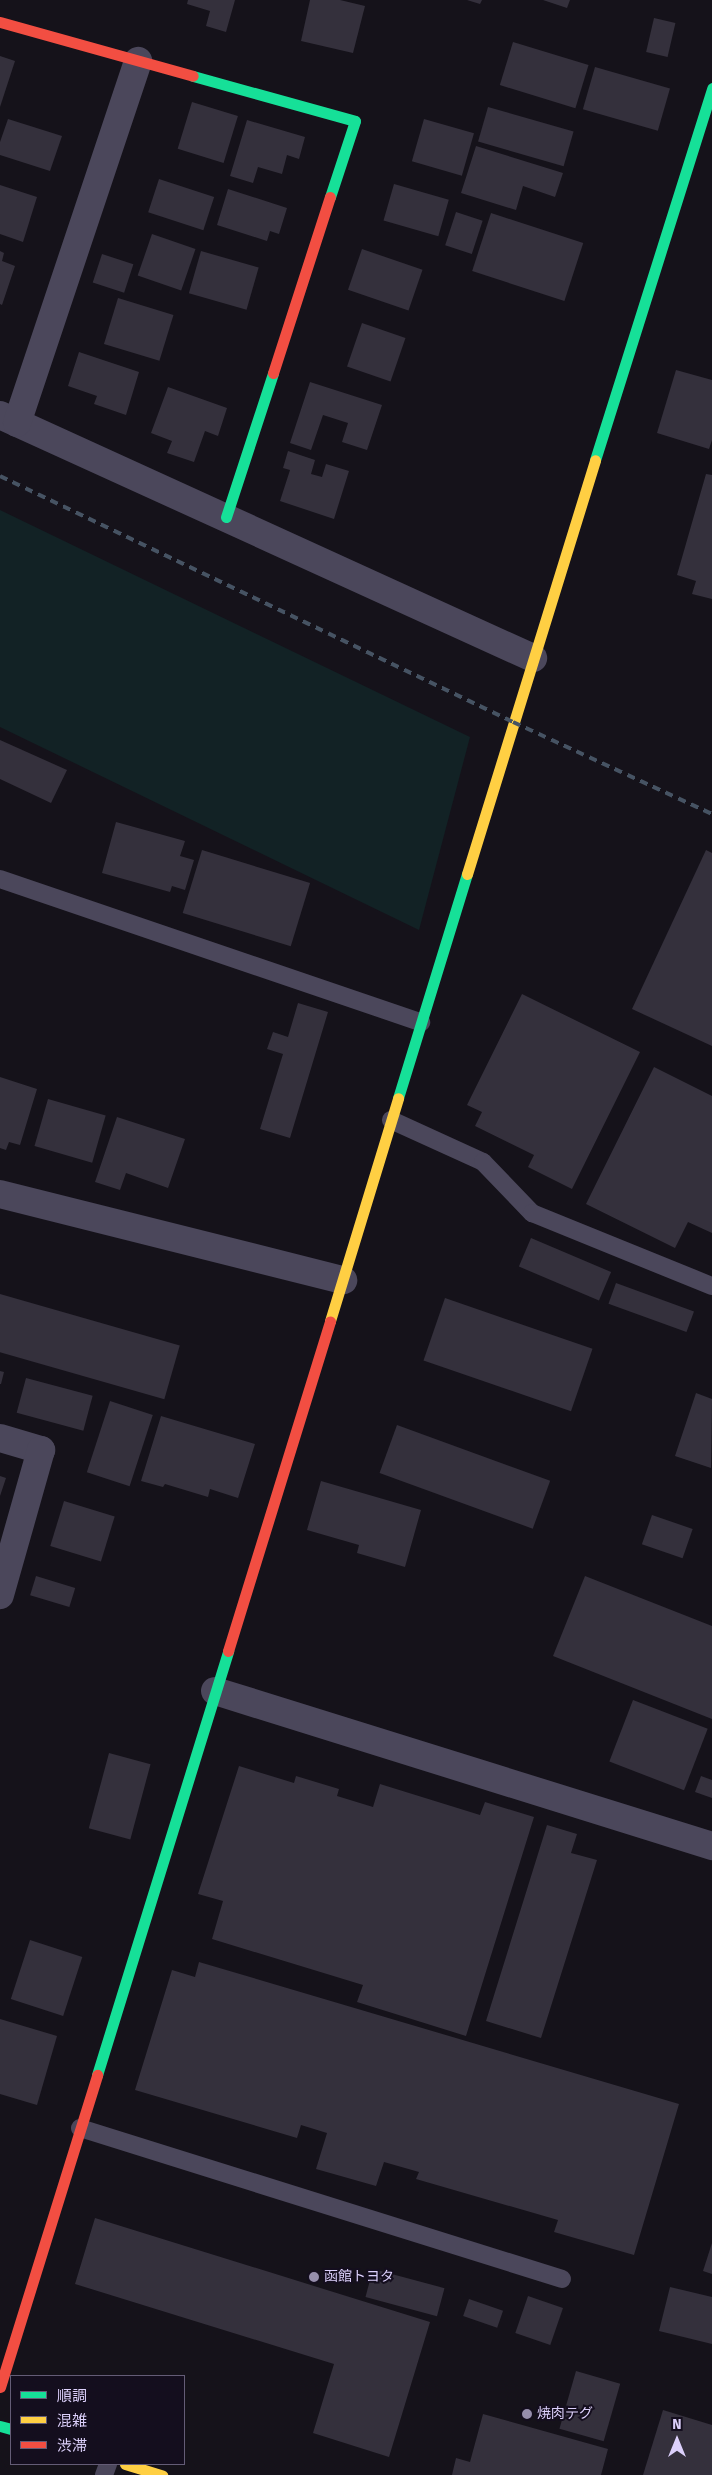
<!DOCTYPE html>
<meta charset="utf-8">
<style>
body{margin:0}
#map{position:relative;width:712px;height:2475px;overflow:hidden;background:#15121a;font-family:"Fira Sans","Noto Sans JP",sans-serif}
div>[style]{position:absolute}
.green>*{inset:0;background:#122225}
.building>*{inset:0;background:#34303c;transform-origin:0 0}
.lane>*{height:18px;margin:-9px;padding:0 9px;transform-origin:9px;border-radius:9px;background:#4b475b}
.street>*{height:28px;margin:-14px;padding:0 14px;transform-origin:14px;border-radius:14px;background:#4b475b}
.fast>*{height:11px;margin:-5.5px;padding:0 5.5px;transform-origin:5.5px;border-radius:5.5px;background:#16e098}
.slow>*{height:11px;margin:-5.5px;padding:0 5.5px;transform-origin:5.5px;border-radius:5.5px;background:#ffcf43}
.jam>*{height:11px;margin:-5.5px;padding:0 5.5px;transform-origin:5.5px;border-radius:5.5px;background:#f24e42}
.rail>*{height:4px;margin-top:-2px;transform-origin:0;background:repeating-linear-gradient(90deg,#465363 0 8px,transparent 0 14px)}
.dots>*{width:14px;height:14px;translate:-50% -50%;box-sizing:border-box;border:2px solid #140e1e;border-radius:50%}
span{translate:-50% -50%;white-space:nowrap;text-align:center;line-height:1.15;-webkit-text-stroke:4px #140e1e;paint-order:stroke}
.poi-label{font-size:14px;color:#dcd0fb}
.left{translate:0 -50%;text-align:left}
.legend{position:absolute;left:10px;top:2375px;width:175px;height:90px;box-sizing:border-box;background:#140e1e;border:1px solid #645c76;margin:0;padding:6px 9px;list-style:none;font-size:15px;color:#dcd0fb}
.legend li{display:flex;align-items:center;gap:10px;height:25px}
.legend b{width:25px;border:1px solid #645c76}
.north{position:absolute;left:652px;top:2415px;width:50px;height:50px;-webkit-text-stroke:4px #140e1e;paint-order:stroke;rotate:0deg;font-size:14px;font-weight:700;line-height:20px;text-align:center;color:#dcd0fb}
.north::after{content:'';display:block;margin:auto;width:18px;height:22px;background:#dcd0fb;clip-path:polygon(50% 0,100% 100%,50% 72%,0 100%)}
</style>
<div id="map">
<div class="green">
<i style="clip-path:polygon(0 510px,470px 737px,419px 930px,0 727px)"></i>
</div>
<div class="building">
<i style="clip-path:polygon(188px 0,235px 0,226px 32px,206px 26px,210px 11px,187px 4px)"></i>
<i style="clip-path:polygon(310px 0,340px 0,365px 6px,353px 53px,301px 41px)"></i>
<i style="clip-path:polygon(467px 0,482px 0,480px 4px)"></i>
<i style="clip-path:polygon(543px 0,570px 0,567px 8px)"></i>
<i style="left:654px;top:18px;width:22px;height:35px;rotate:13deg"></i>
<i style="left:513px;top:42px;width:79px;height:45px;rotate:17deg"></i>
<i style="clip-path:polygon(0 56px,15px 61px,0 107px)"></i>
<i style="left:595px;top:67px;width:78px;height:44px;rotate:16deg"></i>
<i style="left:192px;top:102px;width:48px;height:49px;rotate:17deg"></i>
<i style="left:488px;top:107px;width:89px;height:36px;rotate:16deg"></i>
<i style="clip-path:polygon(8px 119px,62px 136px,50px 171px,0 155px,0 142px)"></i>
<i style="left:424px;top:119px;width:52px;height:44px;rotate:16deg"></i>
<i style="clip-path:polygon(247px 120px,305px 137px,299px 159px,287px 155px,282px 174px,258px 167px,253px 183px,230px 176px)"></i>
<i style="clip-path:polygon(476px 146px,563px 173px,555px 197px,523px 186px,516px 210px,461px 193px)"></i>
<i style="left:159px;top:179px;width:58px;height:35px;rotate:18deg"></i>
<i style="left:394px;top:184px;width:57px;height:38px;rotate:16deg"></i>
<i style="clip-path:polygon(0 185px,37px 197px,23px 242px,0 234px)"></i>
<i style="clip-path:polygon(228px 189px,287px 208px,279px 234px,270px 231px,267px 241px,217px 225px)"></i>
<i style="left:456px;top:212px;width:28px;height:35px;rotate:18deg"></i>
<i style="left:491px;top:213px;width:97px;height:61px;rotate:18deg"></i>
<i style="left:152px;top:234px;width:46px;height:44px;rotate:19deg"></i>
<i style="left:362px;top:249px;width:64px;height:43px;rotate:19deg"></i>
<i style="clip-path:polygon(0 251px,4px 253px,2px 261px,15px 266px,2px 305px,0 304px)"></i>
<i style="left:201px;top:251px;width:60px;height:44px;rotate:16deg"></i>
<i style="left:102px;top:254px;width:33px;height:30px;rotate:18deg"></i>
<i style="left:118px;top:298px;width:58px;height:48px;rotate:17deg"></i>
<i style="left:362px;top:323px;width:46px;height:46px;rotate:19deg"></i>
<i style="clip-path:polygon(79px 352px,139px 372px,126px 415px,94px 404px,97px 396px,68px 386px)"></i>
<i style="clip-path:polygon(676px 370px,712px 380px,712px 440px,709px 449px,657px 433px)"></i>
<i style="clip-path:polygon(310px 382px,382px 405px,367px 450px,342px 442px,348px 423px,323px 415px,311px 450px,290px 443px)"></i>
<i style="clip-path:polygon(168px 387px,227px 408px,218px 436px,205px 431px,194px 462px,167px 453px,172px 441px,151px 433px)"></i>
<i style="clip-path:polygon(288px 451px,315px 460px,311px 474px,322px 477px,326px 464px,349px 471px,334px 519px,280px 501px,290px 470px,283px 468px)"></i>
<i style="clip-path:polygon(706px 474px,712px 475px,712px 599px,692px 594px,696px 581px,677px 575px)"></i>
<i style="clip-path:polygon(0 740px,67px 770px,51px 803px,0 779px)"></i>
<i style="clip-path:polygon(116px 822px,185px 841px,180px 856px,194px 860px,185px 890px,172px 886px,170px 892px,102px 873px)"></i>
<i style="left:202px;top:850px;width:113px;height:66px;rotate:17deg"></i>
<i style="clip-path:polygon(706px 850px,712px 853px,712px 1046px,632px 1009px)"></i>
<i style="clip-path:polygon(522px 994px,640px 1052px,572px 1189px,528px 1167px,534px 1155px,475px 1126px,482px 1112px,467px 1105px)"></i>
<i style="clip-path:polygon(298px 1003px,328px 1012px,290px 1138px,260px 1129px,283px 1054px,267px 1049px,273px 1032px,288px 1037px)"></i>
<i style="clip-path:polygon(654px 1067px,712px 1096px,712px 1233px,688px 1222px,675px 1248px,586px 1204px)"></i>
<i style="clip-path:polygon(0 1077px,37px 1089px,20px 1145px,9px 1142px,6px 1150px,0 1148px)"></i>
<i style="left:48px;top:1099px;width:60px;height:49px;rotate:16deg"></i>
<i style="clip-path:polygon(117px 1117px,185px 1139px,168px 1188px,126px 1173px,120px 1190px,95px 1182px)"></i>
<i style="left:531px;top:1238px;width:87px;height:31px;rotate:23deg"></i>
<i style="left:616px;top:1283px;width:83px;height:22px;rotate:20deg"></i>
<i style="left:0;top:1294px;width:187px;height:56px;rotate:16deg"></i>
<i style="left:445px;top:1298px;width:156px;height:66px;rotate:19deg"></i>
<i style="clip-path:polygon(0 1371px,4px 1372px,1px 1384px,0 1384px)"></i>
<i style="left:26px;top:1378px;width:69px;height:36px;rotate:15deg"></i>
<i style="clip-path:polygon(696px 1393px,712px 1399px,711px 1468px,675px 1456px)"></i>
<i style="left:110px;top:1401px;width:45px;height:75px;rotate:18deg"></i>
<i style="clip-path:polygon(161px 1416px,255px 1444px,238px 1498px,210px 1489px,208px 1497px,165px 1484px,163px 1487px,141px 1481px)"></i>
<i style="left:397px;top:1425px;width:163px;height:51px;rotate:20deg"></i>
<i style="clip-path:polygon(0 1476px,6px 1478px,0 1496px)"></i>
<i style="clip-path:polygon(321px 1481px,421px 1510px,405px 1567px,357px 1553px,359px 1545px,307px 1530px)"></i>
<i style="left:64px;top:1501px;width:53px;height:47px;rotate:17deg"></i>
<i style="left:652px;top:1515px;width:43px;height:31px;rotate:19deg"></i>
<i style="left:36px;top:1576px;width:41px;height:20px;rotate:17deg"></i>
<i style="clip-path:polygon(585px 1576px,712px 1626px,712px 1719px,553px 1656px)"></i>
<i style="left:633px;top:1700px;width:80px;height:66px;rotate:21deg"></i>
<i style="left:109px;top:1753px;width:43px;height:78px;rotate:15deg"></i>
<i style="clip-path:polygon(239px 1766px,294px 1783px,296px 1776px,339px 1789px,337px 1796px,373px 1807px,380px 1784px,480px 1815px,485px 1802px,534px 1817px,466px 2036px,357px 2002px,363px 1985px,212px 1939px,223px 1901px,198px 1894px)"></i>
<i style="clip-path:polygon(701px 1776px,712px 1780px,712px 1798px,695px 1792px)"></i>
<i style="clip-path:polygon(547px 1825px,577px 1834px,571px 1853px,597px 1860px,541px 2038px,486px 2021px)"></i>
<i style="left:30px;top:1940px;width:55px;height:62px;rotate:18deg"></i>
<i style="clip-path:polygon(199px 1962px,679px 2104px,634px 2255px,554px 2232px,558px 2220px,416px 2179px,419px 2172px,384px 2162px,376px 2186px,316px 2169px,327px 2133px,301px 2125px,297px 2138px,135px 2090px,172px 1970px,195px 1977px)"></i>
<i style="clip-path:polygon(0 2019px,57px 2036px,37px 2105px,0 2094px)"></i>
<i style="clip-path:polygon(95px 2218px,430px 2322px,389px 2457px,313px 2433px,334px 2364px,75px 2284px)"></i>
<i style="clip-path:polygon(712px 2243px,712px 2274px,703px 2271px)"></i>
<i style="left:373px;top:2269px;width:74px;height:29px;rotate:15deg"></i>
<i style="clip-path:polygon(670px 2287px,712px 2297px,712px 2344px,659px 2331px)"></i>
<i style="left:528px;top:2296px;width:37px;height:39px;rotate:19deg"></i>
<i style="left:469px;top:2299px;width:36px;height:18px;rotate:19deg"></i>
<i style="left:576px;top:2371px;width:46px;height:60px;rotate:16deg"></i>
<i style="clip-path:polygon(663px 2410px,712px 2425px,712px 2475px,643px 2475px)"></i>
<i style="clip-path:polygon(483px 2414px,608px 2449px,601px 2475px,452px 2475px,456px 2458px,470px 2462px)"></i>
</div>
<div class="lane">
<i style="left:0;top:879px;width:445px;rotate:18.8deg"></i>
<i style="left:391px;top:1120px;width:101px;rotate:24.5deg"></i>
<i style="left:483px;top:1162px;width:71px;rotate:46.1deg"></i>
<i style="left:532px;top:1213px;width:194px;rotate:22.1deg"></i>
<i style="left:80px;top:2128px;width:505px;rotate:17.39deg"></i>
<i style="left:104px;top:2475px;width:12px;rotate:-70deg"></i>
</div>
<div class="street">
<i style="left:0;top:415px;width:586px;rotate:24.51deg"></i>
<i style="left:17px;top:423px;width:382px;rotate:-71.5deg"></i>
<i style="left:0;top:1194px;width:354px;rotate:14.1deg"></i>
<i style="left:0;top:1438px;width:43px;rotate:16.3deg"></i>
<i style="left:41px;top:1450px;width:151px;rotate:105.8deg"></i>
<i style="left:215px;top:1691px;width:521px;rotate:17.32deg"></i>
</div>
<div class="fast">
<i style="left:193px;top:76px;width:168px;rotate:15.5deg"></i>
<i style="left:355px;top:121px;width:80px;rotate:108.2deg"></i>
<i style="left:595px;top:460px;width:390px;rotate:-72.5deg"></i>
<i style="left:226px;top:517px;width:151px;rotate:-71.9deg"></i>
<i style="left:398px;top:1098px;width:234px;rotate:-72.9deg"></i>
<i style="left:97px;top:2075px;width:444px;rotate:-72.8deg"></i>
<i style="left:0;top:2426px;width:11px;rotate:15deg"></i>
</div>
<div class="slow">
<i style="left:467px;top:874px;width:433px;rotate:-72.8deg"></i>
<i style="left:330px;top:1321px;width:233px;rotate:-73deg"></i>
<i style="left:125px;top:2464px;width:39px;rotate:17deg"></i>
</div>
<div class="jam">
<i style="left:0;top:22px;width:200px;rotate:15.6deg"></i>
<i style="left:273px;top:373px;width:185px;rotate:-72.1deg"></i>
<i style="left:228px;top:1651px;width:345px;rotate:-72.8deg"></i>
<i style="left:0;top:2387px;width:327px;rotate:-72.7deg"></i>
</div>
<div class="rail">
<i style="left:0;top:476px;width:569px;rotate:25.62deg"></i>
<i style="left:513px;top:722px;width:219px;rotate:24.8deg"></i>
</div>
<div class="dots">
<i style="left:314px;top:2277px;background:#968eac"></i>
<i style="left:527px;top:2414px;background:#968eac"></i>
</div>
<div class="poi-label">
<span class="left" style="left:324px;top:2277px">函館トヨタ</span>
<span class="left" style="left:537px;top:2414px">焼肉テグ</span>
</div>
<ul class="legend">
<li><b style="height:6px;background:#16e098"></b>順調</li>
<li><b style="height:6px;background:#ffcf43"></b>混雑</li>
<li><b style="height:6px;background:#f24e42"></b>渋滞</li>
</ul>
<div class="north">N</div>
</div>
